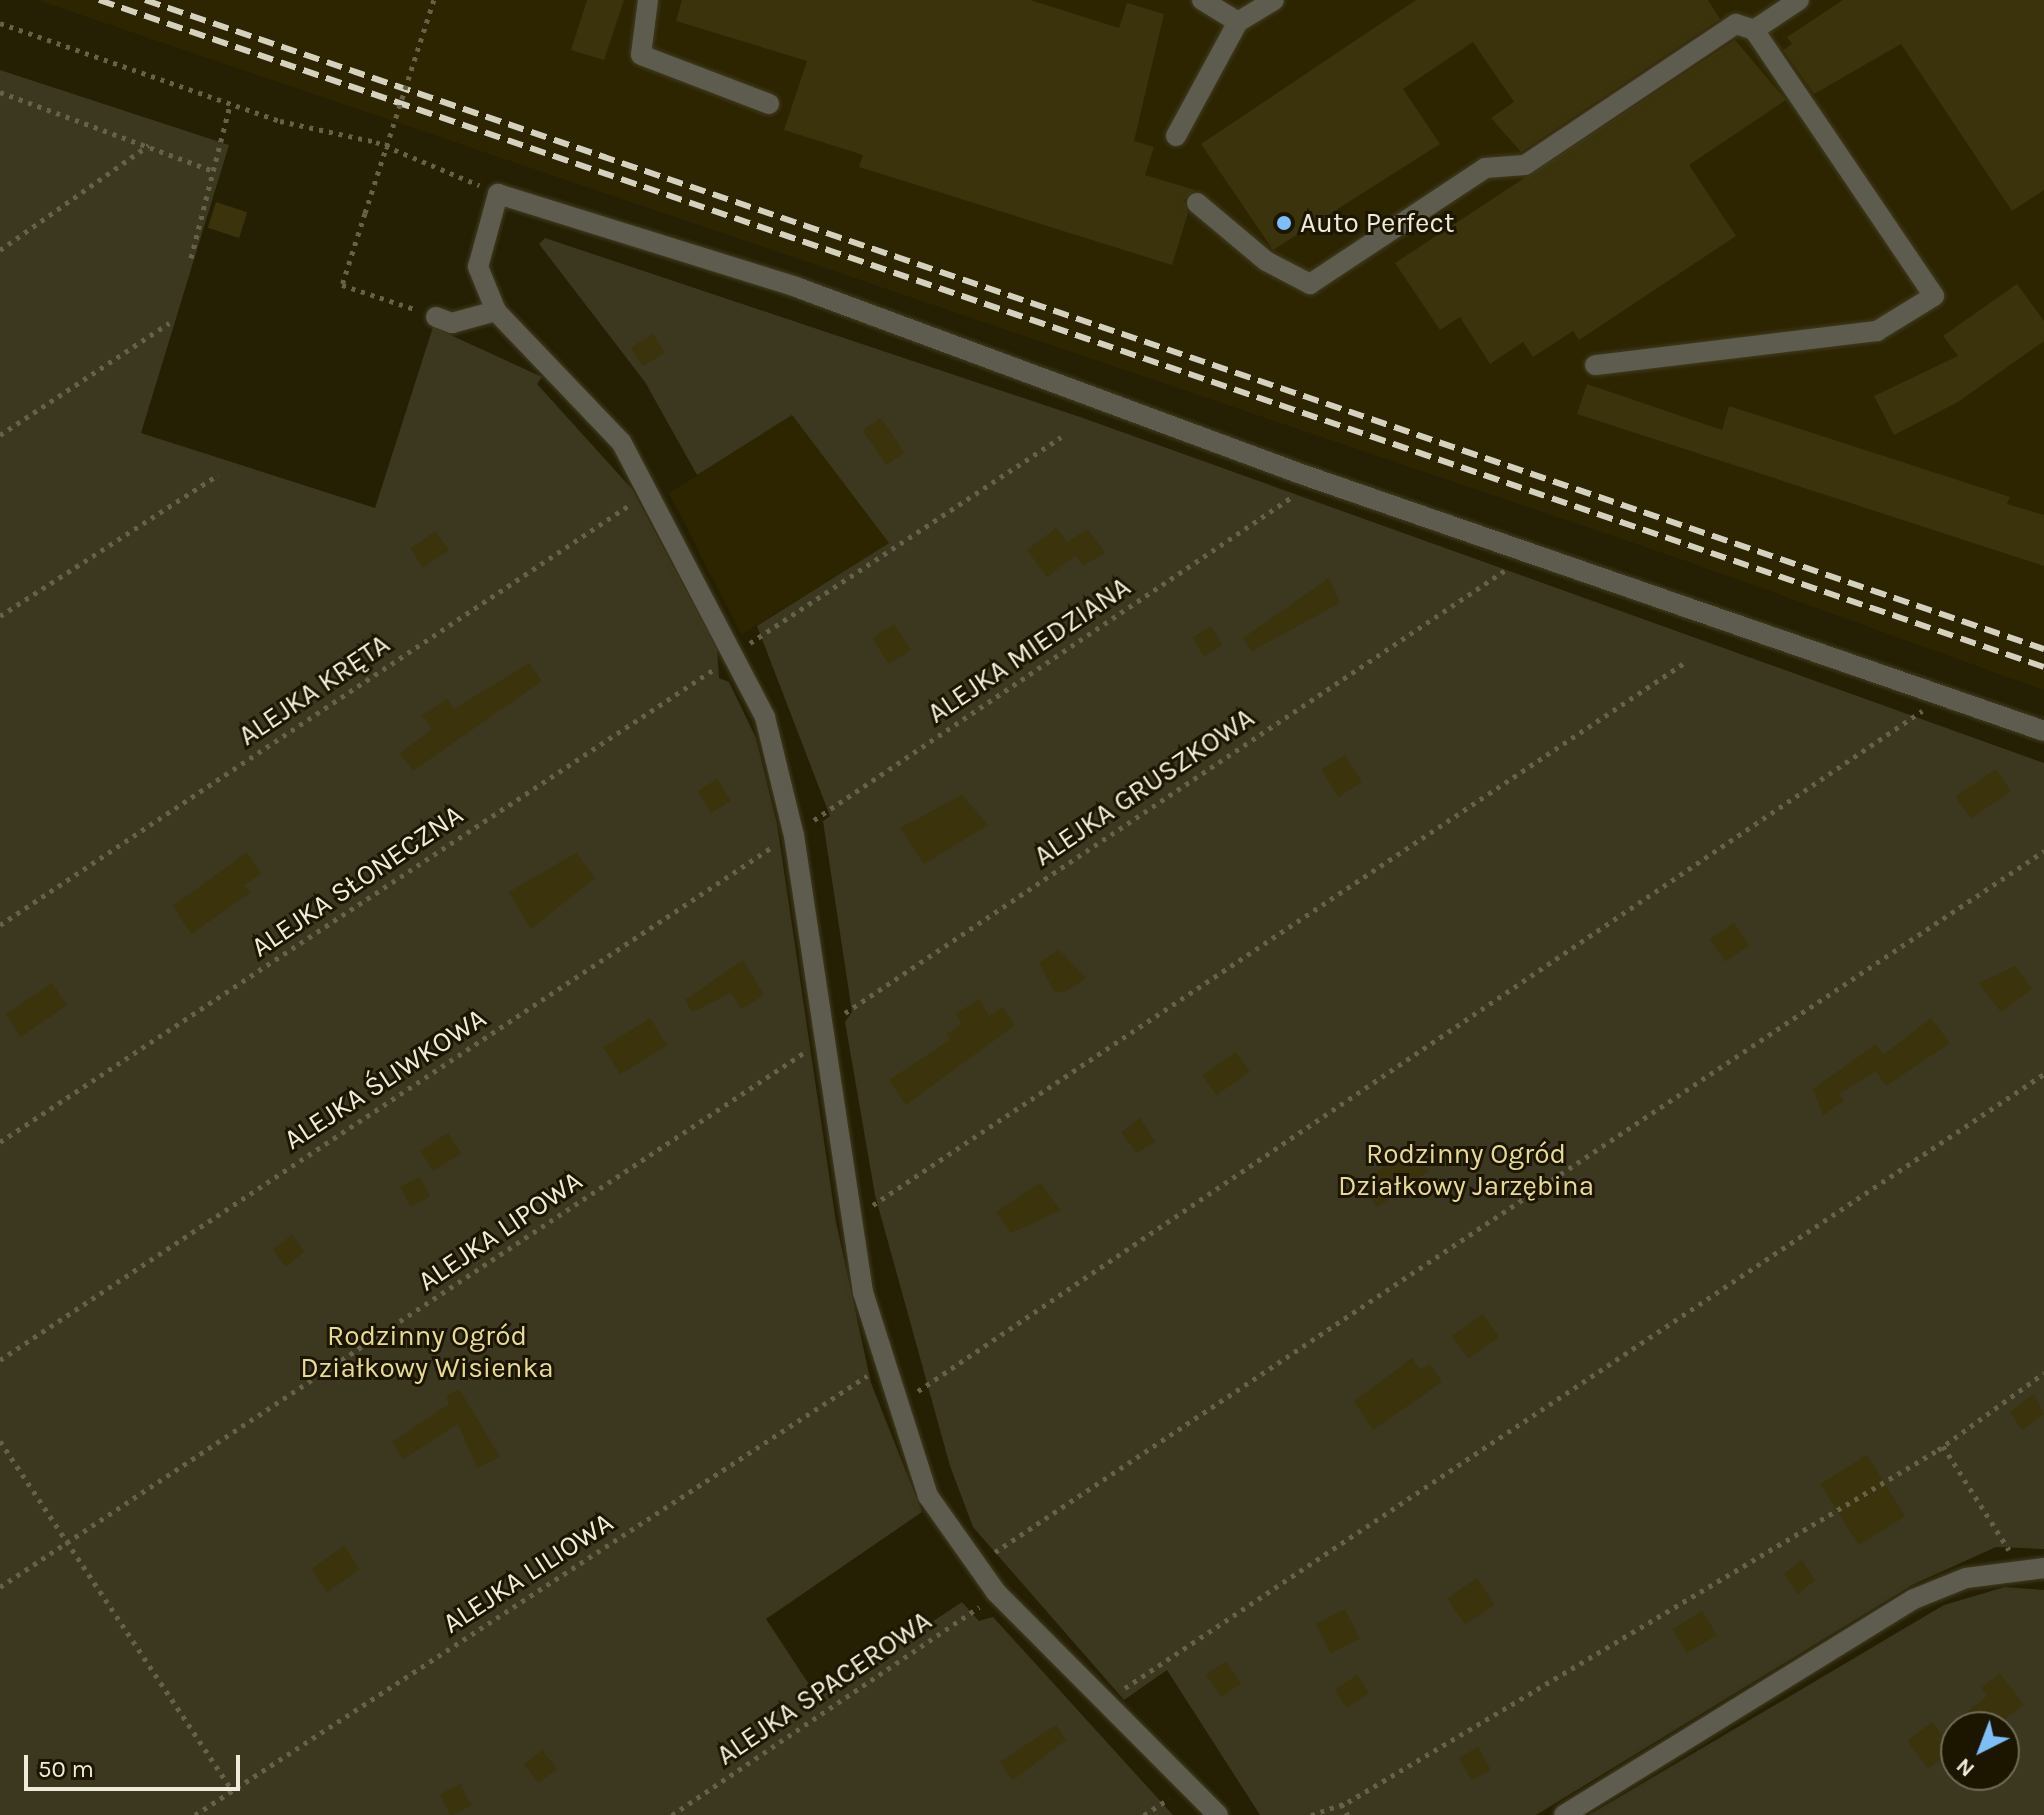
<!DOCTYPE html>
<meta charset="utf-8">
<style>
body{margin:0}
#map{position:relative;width:2044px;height:1815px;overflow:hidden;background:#251f03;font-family:Karla,sans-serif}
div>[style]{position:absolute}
.built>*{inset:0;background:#2d2500}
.green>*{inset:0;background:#3c371f}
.building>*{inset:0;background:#3b330c;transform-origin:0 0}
.path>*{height:5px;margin-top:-2.5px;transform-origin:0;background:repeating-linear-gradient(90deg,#666149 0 4px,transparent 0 10px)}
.roads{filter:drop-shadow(0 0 2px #413c21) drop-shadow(0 0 2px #413c21)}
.minor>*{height:20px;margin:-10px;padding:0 10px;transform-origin:10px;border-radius:10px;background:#5e5c4f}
.rail>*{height:6px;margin-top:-3px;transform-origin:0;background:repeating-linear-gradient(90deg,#d5d1bf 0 16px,transparent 0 24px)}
.path-bridge>*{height:5px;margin-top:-2.5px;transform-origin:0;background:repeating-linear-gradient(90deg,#666149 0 4px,transparent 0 10px)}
.dots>*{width:22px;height:22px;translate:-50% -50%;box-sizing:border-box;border:4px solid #1c1600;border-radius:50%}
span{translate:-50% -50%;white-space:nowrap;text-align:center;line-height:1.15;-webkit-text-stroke:6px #1c1600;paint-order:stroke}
.poi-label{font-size:28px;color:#efebda}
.left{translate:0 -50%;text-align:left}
.street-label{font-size:28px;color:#efebda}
.park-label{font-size:28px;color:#e7d996}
.north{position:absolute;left:1940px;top:1711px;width:80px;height:80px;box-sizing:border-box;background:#1c1600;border:2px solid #706b57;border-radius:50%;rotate:222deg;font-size:22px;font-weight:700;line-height:32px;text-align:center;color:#efebda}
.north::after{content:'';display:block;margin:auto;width:28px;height:36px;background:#7dbef9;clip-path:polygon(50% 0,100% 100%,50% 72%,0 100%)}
.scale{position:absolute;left:24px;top:1755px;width:216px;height:36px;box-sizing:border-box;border:4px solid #efebda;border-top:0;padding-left:10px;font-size:24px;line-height:28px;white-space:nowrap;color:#efebda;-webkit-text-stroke:6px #1c1600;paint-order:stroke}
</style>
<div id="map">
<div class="built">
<i style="clip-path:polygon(37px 0,2044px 0,2044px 690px,1686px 561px)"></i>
<i style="clip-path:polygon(792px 415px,889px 543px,741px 635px,669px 493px)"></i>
</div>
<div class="green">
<i style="clip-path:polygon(0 70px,229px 145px,141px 433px,375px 508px,433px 327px,542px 377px,537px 384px,632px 489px,717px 649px,719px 678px,729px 682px,756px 738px,777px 824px,836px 1222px,871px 1383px,922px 1512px,766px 1619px,818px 1698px,962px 1602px,979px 1621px,993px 1617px,1173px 1815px,0 1815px)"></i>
<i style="clip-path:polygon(545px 238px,1083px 418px,2044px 763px,2044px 1549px,1996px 1547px,1912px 1585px,1536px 1815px,1260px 1815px,1167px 1670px,1124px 1700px,973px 1527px,950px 1466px,875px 1195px,845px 1022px,852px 1012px,823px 821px,830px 816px,757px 626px,889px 543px,792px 415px,697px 475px,645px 382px,539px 244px)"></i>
<i style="clip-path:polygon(evenodd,2005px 1587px,2044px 1590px,2044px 1815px,1589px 1815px,1944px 1605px,2005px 1587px,1956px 1727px,2004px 1727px,2004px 1775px,1956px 1775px,1956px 1727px)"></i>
</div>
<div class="building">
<i style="clip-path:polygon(587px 0,624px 0,604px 60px,571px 50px)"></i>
<i style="clip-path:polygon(682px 0,1030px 0,1119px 28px,1127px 3px,1164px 14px,1134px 141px,1154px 147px,1145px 175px,1195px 190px,1184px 200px,1188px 213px,1172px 265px,859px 167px,863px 155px,784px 130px,807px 61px,676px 21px)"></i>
<i style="clip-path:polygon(1416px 0,1708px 0,1720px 19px,1521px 152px,1491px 118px,1514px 102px,1473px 42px,1403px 89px,1440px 144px,1273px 250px,1201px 144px)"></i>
<i style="clip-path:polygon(1843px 0,2044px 0,2044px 190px,2012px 211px,1901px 44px,1814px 94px,1783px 50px,1792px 44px,1787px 37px)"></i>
<i style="clip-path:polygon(1735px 40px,1786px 100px,1689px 165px,1736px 236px,1579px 340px,1573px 331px,1533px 357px,1523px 342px,1490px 364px,1460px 317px,1440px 330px,1395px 263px)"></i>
<i style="left:216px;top:202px;width:33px;height:27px;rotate:18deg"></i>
<i style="clip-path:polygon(2017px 284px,2044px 321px,2044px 341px,1958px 402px,1894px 435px,1874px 396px,1958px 356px,1943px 336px)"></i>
<i style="left:653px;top:334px;width:22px;height:26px;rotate:58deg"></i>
<i style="clip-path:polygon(1587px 384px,1722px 430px,1729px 406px,2010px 497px,2007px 504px,2044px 515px,2044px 566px,1577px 414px)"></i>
<i style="left:881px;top:418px;width:42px;height:22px;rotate:56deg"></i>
<i style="clip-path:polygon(1056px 528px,1074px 551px,1068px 541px,1088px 529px,1105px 553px,1083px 566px,1076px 555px,1047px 577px,1027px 550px)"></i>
<i style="left:436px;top:531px;width:23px;height:31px;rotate:56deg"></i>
<i style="clip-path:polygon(1329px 578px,1340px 603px,1252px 651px,1243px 638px)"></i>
<i style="left:894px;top:624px;width:31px;height:26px;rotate:57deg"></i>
<i style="left:1211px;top:626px;width:22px;height:22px;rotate:58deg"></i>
<i style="clip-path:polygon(529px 663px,542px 681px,413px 771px,400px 753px,432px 729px,422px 715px,447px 699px,454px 709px)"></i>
<i style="left:1345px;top:755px;width:32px;height:28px;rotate:58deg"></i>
<i style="left:1996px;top:769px;width:27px;height:49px;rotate:56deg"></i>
<i style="left:717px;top:779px;width:26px;height:23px;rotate:58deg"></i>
<i style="clip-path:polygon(962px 795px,988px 825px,924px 864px,900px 828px)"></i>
<i style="clip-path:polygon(247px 852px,261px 874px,244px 885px,250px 893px,191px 934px,173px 906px)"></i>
<i style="clip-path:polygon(576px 853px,595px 878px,531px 929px,509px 892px)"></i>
<i style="left:1734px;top:923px;width:27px;height:29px;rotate:56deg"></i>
<i style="clip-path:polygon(1059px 950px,1086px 978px,1065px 992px,1054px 991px,1039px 963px)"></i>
<i style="clip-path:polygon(743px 960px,764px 995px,741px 1009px,731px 993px,692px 1012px,685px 1000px)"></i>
<i style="clip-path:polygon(2015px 966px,2032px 989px,2001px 1012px,1979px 983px)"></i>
<i style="left:52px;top:983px;width:27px;height:56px;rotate:56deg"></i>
<i style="clip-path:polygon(979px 999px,989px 1016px,1003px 1007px,1015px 1025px,906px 1105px,889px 1080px,950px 1040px,947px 1034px,962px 1024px,956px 1014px)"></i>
<i style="left:650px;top:1018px;width:32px;height:55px;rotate:58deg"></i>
<i style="clip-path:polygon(1931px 1018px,1950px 1043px,1886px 1086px,1876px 1071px,1839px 1094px,1844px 1101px,1823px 1115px,1813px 1089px,1876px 1044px,1883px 1055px)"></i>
<i style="left:1236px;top:1052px;width:24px;height:41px;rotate:55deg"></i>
<i style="clip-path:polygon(1140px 1118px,1155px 1142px,1137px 1153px,1121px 1132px)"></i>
<i style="left:448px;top:1133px;width:24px;height:33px;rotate:57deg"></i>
<i style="left:1412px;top:1147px;width:29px;height:63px;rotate:55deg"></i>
<i style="left:420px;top:1177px;width:22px;height:22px;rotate:63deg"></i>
<i style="clip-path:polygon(1040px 1183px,1061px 1210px,1011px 1233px,996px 1212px)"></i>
<i style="left:292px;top:1235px;width:21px;height:24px;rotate:53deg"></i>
<i style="left:1483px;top:1314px;width:28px;height:38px;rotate:55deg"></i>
<i style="clip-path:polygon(1412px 1358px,1420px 1369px,1430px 1364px,1442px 1382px,1373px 1430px,1354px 1401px)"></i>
<i style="clip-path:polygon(459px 1389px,500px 1457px,477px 1468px,458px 1424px,403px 1459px,392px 1442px,449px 1404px,446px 1396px)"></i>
<i style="clip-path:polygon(2034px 1394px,2044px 1414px,2022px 1430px,2010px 1412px)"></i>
<i style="left:1867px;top:1455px;width:72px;height:55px;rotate:58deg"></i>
<i style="left:344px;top:1546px;width:28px;height:40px;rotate:55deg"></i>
<i style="clip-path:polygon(1802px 1560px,1815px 1580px,1798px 1594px,1784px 1574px)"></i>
<i style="left:1477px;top:1578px;width:32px;height:36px;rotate:56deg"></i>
<i style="left:1345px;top:1609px;width:33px;height:33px;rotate:63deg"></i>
<i style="left:1702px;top:1611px;width:28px;height:35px;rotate:58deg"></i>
<i style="left:1226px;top:1661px;width:27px;height:24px;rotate:56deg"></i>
<i style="clip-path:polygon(2000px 1673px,2024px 1705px,1993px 1727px,1949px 1727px,1987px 1696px,1981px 1688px)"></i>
<i style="left:1357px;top:1675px;width:22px;height:27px;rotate:56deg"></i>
<i style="left:1932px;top:1722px;width:35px;height:31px;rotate:53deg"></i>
<i style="clip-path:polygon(1056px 1725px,1066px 1740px,1013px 1780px,1000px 1762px)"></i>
<i style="left:1478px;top:1747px;width:26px;height:22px;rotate:61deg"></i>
<i style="left:542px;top:1750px;width:24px;height:23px;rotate:52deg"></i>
<i style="left:460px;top:1784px;width:24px;height:23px;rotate:62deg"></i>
</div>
<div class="path">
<i style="left:0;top:23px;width:297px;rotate:19.3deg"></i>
<i style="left:280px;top:121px;width:98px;rotate:12.3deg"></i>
<i style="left:376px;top:142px;width:112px;rotate:22.7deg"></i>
<i style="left:0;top:92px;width:228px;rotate:20.3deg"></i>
<i style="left:365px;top:213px;width:76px;rotate:107.7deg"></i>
<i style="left:342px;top:285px;width:79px;rotate:18.4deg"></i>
<i style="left:0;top:250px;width:182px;rotate:-35.2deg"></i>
<i style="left:191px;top:258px;width:158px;rotate:-75.7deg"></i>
<i style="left:0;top:435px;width:203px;rotate:-33.5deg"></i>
<i style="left:0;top:616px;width:260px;rotate:-32.9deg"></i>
<i style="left:750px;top:643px;width:373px;rotate:-33.5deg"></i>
<i style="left:814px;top:820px;width:577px;rotate:-34.05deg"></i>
<i style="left:0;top:925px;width:755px;rotate:-33.71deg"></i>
<i style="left:845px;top:1013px;width:794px;rotate:-33.85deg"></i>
<i style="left:0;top:1142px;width:859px;rotate:-33.51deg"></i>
<i style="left:873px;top:1205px;width:979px;rotate:-33.75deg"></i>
<i style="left:0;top:1360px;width:927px;rotate:-33.6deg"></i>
<i style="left:918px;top:1391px;width:1213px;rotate:-34.11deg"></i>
<i style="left:0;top:1441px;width:419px;rotate:56.4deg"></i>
<i style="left:1943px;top:1446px;width:123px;rotate:57.6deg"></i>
<i style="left:995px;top:1552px;width:1262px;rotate:-33.75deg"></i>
<i style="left:0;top:1587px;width:967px;rotate:-33.61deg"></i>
<i style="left:1125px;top:1688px;width:1105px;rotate:-33.75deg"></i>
<i style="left:1341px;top:1804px;width:13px;rotate:58deg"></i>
<i style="left:195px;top:1815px;width:803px;rotate:-33.16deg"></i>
<i style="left:672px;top:1815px;width:371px;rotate:-34.1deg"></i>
<i style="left:1144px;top:1815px;width:30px;rotate:-33deg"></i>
<i style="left:1311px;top:1815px;width:39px;rotate:-19deg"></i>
<i style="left:1348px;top:1802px;width:687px;rotate:-30.82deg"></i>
<i style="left:1938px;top:1450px;width:131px;rotate:-36deg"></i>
</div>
<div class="roads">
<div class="minor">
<i style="left:648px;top:0;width:55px;rotate:97.3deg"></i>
<i style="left:641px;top:55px;width:137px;rotate:20.9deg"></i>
<i style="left:1202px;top:0;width:42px;rotate:31.4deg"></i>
<i style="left:1754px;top:30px;width:54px;rotate:-33.7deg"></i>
<i style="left:1176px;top:136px;width:130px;rotate:-61.5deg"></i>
<i style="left:1238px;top:22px;width:42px;rotate:-31.4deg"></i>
<i style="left:1197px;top:203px;width:90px;rotate:40deg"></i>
<i style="left:1266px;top:261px;width:50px;rotate:27.6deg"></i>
<i style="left:1310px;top:284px;width:210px;rotate:-33.5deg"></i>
<i style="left:1485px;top:168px;width:40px;rotate:-4.3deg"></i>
<i style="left:1525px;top:165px;width:254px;rotate:-33.8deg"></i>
<i style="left:1736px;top:24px;width:19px;rotate:18deg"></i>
<i style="left:1754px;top:30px;width:321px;rotate:55.9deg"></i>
<i style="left:1934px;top:296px;width:67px;rotate:148.4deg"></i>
<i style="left:1877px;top:331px;width:284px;rotate:173.1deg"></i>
<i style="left:436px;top:317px;width:17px;rotate:21deg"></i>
<i style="left:452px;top:323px;width:46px;rotate:-15.3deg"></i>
<i style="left:1218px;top:1815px;width:315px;rotate:-134.9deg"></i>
<i style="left:996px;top:1592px;width:118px;rotate:-125.3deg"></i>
<i style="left:928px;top:1496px;width:214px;rotate:-107.7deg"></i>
<i style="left:863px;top:1292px;width:461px;rotate:-98.6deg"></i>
<i style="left:794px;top:836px;width:122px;rotate:-103.7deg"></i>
<i style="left:765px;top:717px;width:310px;rotate:-117.6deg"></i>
<i style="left:621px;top:442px;width:181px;rotate:-133.7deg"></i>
<i style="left:496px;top:311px;width:48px;rotate:-112.2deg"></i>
<i style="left:478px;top:267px;width:76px;rotate:-74.7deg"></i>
<i style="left:498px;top:194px;width:312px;rotate:17.3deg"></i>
<i style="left:796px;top:287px;width:539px;rotate:20.32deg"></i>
<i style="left:1301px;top:474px;width:786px;rotate:19.08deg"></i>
<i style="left:1564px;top:1815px;width:411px;rotate:-31.7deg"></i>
<i style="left:1914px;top:1599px;width:56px;rotate:-22deg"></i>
<i style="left:1966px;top:1578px;width:79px;rotate:-7.3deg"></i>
</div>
</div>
<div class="rail">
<i style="left:99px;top:0;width:2056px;rotate:18.93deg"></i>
<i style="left:145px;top:0;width:2007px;rotate:18.87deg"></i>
</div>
<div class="path-bridge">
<i style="left:365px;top:213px;width:224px;rotate:-72.1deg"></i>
</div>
<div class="dots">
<i style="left:1284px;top:223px;background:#7dbef9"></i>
</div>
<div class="poi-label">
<span class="left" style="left:1300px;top:223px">Auto Perfect</span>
</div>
<div class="street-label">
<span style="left:1029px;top:650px;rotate:-34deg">ALEJKA MIEDZIANA</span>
<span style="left:314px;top:690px;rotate:-34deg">ALEJKA KRĘTA</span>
<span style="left:1144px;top:787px;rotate:-34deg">ALEJKA GRUSZKOWA</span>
<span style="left:357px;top:881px;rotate:-34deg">ALEJKA SŁONECZNA</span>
<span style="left:385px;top:1079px;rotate:-33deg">ALEJKA ŚLIWKOWA</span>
<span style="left:500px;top:1231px;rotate:-34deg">ALEJKA LIPOWA</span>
<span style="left:528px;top:1573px;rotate:-33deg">ALEJKA LILIOWA</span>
<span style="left:824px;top:1688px;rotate:-34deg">ALEJKA SPACEROWA</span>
</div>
<div class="park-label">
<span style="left:1466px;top:1170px">Rodzinny Ogród<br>Działkowy Jarzębina</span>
<span style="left:427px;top:1352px">Rodzinny Ogród<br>Działkowy Wisienka</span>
</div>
<div class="north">N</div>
<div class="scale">50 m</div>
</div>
